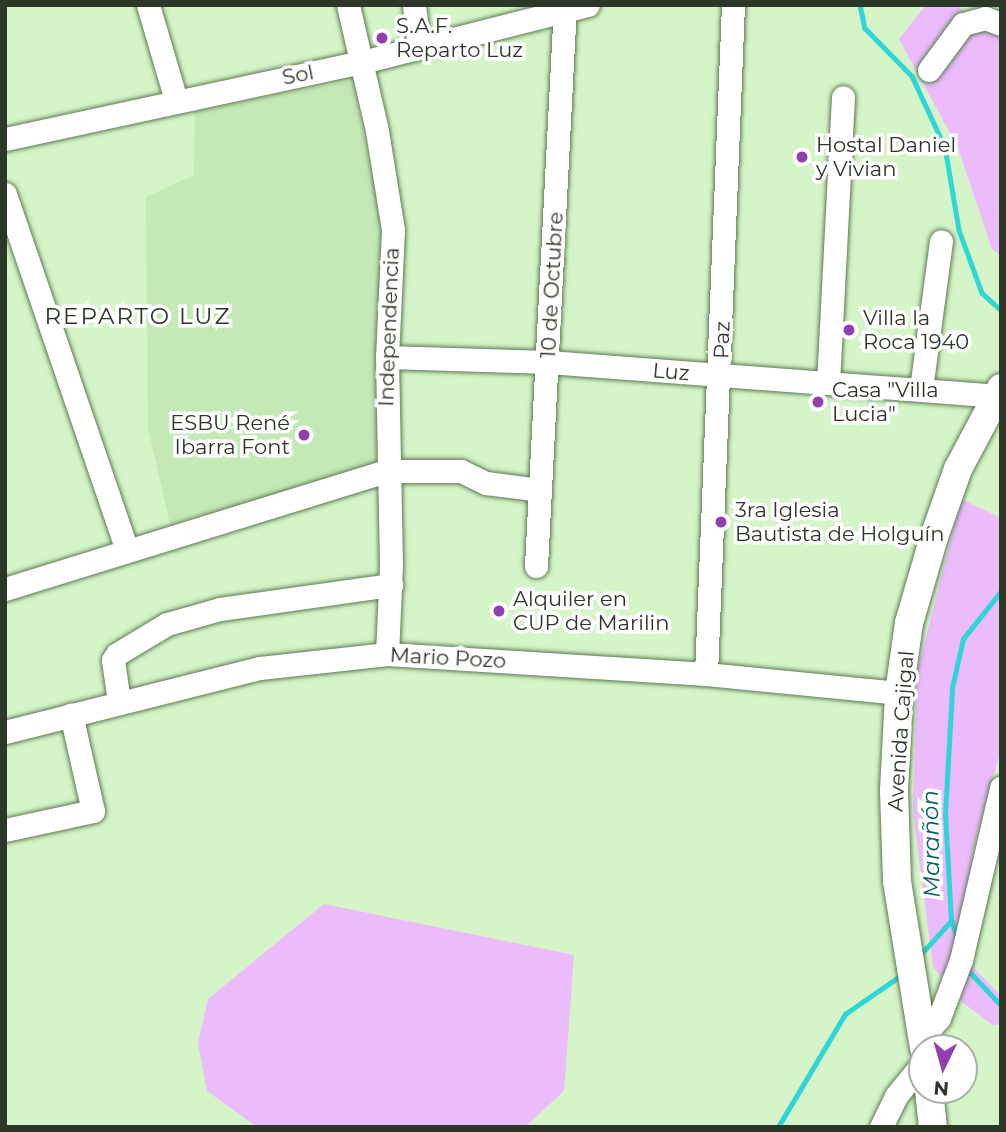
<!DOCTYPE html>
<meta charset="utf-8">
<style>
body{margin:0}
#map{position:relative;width:1006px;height:1132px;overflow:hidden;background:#d5f4c8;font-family:Montserrat,sans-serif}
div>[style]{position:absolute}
.built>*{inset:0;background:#c5e8b7}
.green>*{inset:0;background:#ebbbfc}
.stream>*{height:4.5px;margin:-2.25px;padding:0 2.25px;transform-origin:2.25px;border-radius:2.25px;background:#30d5d8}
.roads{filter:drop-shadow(0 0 2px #5e7953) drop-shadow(0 0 2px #5e7953)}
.minor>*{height:23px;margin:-11.5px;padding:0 11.5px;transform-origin:11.5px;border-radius:11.5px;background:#fff}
.major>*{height:28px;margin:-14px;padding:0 14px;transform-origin:14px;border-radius:14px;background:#fff}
.dots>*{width:19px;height:19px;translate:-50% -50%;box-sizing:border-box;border:4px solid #fff;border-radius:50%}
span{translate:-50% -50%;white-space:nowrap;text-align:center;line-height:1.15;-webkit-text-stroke:7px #fff;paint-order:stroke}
.poi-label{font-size:21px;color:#2b3727}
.left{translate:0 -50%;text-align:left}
.right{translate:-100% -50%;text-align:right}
.street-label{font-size:21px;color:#2b3727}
.neighbourhood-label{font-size:23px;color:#2b3727;letter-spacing:2px}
.water-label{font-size:23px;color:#036263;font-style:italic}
.frame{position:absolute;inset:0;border:7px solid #2b3727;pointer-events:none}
.north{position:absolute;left:908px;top:1034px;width:70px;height:70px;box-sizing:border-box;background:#fff;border:2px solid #aaafa9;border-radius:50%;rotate:185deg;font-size:19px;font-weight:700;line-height:28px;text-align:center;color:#2b3727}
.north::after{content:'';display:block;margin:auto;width:24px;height:32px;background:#923fad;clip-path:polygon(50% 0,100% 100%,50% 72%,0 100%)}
</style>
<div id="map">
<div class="built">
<i style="clip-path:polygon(352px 80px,381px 215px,376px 466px,170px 524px,148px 428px,146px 197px,194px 175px,195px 112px)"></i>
</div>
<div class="green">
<i style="clip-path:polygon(926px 5px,955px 5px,1001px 39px,1001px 256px,992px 249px,958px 148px,899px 39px)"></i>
<i style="clip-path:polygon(961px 499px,1001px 518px,1001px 749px,975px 842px,962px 921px,975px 969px,1001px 996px,1001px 1024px,993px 1025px,962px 1002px,933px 967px,913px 813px,917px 673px)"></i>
<i style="clip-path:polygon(324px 904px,574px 955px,564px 1091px,525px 1127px,257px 1127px,207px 1091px,198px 1043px,208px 999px)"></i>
</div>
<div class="stream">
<i style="left:860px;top:5px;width:24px;rotate:78deg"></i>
<i style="left:865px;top:28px;width:67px;rotate:45.6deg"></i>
<i style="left:912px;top:76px;width:78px;rotate:65.1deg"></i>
<i style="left:945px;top:147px;width:84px;rotate:80.4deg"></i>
<i style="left:959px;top:230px;width:67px;rotate:69.9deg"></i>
<i style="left:982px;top:293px;width:25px;rotate:42deg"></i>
<i style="left:957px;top:938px;width:18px;rotate:-109deg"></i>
<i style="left:951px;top:921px;width:106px;rotate:-93.2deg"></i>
<i style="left:945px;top:815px;width:127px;rotate:-86.8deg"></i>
<i style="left:952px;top:688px;width:50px;rotate:-77.3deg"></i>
<i style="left:963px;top:639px;width:61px;rotate:-51.6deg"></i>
<i style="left:921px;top:954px;width:45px;rotate:-47.7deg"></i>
<i style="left:968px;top:970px;width:48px;rotate:46.7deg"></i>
<i style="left:778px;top:1127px;width:131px;rotate:-59.3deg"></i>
<i style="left:845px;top:1014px;width:70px;rotate:-34.6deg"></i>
</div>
<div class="roads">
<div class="minor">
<i style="left:148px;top:5px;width:99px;rotate:73.6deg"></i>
<i style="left:348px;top:5px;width:129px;rotate:77deg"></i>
<i style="left:377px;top:131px;width:100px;rotate:80.8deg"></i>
<i style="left:393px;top:230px;width:127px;rotate:92.7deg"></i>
<i style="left:387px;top:357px;width:209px;rotate:88.9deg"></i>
<i style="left:391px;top:566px;width:88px;rotate:92.6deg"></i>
<i style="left:414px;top:5px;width:42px;rotate:83.2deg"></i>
<i style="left:929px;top:70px;width:57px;rotate:-53.5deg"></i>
<i style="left:963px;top:24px;width:23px;rotate:-15deg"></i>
<i style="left:985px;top:18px;width:17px;rotate:21deg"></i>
<i style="left:5px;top:139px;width:365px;rotate:-12.2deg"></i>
<i style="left:362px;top:62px;width:233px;rotate:-14.2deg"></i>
<i style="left:5px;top:194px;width:377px;rotate:71.1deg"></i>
<i style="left:387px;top:357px;width:161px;rotate:1.8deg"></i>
<i style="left:548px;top:362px;width:449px;rotate:4.3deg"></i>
<i style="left:828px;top:383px;width:286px;rotate:-87deg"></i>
<i style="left:921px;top:389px;width:149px;rotate:-82.3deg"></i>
<i style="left:536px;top:566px;width:562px;rotate:-87.04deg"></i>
<i style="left:5px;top:589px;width:399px;rotate:-17.2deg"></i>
<i style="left:386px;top:471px;width:75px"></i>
<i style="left:461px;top:471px;width:28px;rotate:26deg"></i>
<i style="left:486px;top:483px;width:54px;rotate:7.4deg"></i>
<i style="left:706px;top:674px;width:670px;rotate:-87.69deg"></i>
<i style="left:119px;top:702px;width:42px;rotate:-98.1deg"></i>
<i style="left:113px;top:660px;width:7px;rotate:-56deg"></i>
<i style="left:117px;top:654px;width:58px;rotate:-31deg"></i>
<i style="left:167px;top:624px;width:55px;rotate:-15.8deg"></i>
<i style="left:220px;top:609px;width:173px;rotate:-8deg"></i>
<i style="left:5px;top:732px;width:263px;rotate:-14.1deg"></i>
<i style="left:260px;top:668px;width:128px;rotate:-6.3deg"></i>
<i style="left:387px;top:654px;width:320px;rotate:3.6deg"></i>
<i style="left:706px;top:674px;width:194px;rotate:5.6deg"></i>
<i style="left:5px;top:830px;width:90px;rotate:-12.2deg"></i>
<i style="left:93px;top:811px;width:99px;rotate:-102.8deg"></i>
<i style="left:923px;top:1036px;width:24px;rotate:-48deg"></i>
<i style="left:939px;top:1018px;width:62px;rotate:-69.2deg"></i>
<i style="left:961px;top:960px;width:177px;rotate:-76.9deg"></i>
<i style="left:881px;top:1127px;width:34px;rotate:-64deg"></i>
<i style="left:896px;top:1096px;width:41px;rotate:-50.9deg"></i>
</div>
<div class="major">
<i style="left:924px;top:1048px;width:169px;rotate:-99.2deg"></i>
<i style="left:897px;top:881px;width:91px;rotate:-91.9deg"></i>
<i style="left:894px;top:790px;width:97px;rotate:-87deg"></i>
<i style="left:899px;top:693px;width:71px;rotate:-81.9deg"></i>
<i style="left:909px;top:623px;width:90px;rotate:-73.8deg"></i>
<i style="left:934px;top:537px;width:72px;rotate:-70.6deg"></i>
<i style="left:958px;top:469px;width:92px;rotate:-62deg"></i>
<i style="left:929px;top:1090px;width:37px;rotate:84deg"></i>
</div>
</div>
<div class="dots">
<i style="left:382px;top:38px;background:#923fad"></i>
<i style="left:802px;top:157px;background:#923fad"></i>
<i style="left:849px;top:330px;background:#923fad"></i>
<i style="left:818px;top:402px;background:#923fad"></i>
<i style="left:304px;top:435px;background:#923fad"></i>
<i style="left:721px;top:522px;background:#923fad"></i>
<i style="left:499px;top:611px;background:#923fad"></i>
</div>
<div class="poi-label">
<span class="left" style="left:396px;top:38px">S.A.F.<br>Reparto Luz</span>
<span class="left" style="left:816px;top:157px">Hostal Daniel<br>y Vivian</span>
<span class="left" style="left:863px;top:330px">Villa la<br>Roca 1940</span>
<span class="left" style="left:832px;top:402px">Casa "Villa<br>Lucia"</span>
<span class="right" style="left:290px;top:435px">ESBU René<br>Ibarra Font</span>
<span class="left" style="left:735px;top:522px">3ra Iglesia<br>Bautista de Holguín</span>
<span class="left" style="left:513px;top:611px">Alquiler en<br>CUP de Marilin</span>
</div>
<div class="street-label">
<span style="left:298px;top:75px;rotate:-11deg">Sol</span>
<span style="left:552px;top:285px;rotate:-87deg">10 de Octubre</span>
<span style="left:389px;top:327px;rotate:-88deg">Independencia</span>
<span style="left:722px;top:340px;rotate:-88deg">Paz</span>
<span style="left:671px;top:372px;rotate:5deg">Luz</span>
<span style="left:448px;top:658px;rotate:3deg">Mario Pozo</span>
<span style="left:901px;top:731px;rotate:-86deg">Avenida Cajigal</span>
</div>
<div class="neighbourhood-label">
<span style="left:138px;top:316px">REPARTO LUZ</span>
</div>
<div class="water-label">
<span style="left:931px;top:844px;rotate:-91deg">Marañón</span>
</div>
<div class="frame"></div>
<div class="north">N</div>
</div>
